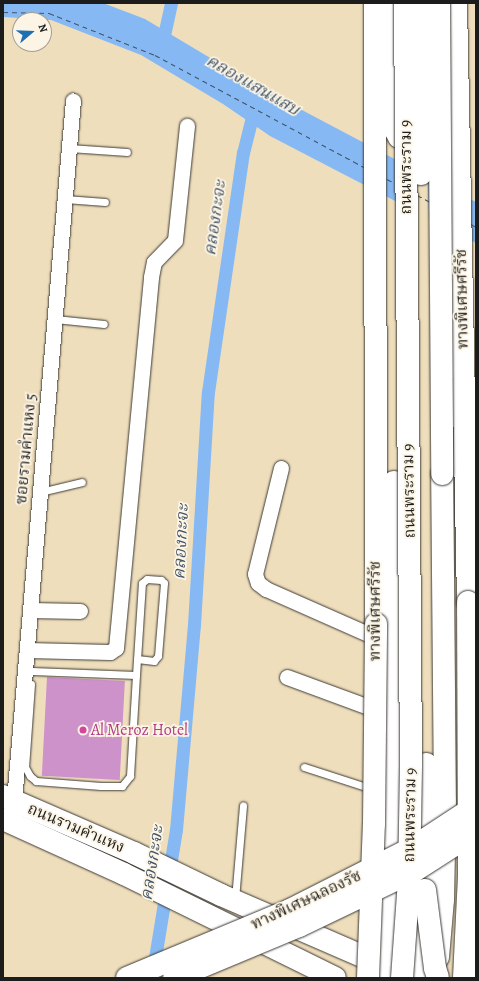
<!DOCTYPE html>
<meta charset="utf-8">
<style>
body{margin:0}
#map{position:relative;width:479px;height:981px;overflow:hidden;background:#efdebc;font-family:Alegreya,"Noto Serif Thai",serif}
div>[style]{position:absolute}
.water>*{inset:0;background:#86b9f3}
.pier>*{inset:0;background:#efdebc}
.canal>*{height:13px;margin:-6.5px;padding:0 6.5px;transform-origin:6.5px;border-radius:6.5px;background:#86b9f3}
.ferry>*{height:1px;margin-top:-0.5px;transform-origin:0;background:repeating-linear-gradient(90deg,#415367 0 5px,transparent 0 9px)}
.building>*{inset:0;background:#ce92ca;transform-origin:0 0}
.roads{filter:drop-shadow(0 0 1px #3c3934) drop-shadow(0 0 1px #3c3934)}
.service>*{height:7px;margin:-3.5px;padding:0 3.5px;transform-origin:3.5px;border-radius:3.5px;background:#fff}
.minor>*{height:15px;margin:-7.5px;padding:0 7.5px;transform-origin:7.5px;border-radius:7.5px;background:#fff}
.primary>*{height:22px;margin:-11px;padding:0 11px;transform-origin:11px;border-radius:11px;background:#fff}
.motorway>*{height:22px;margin:-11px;padding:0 11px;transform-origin:11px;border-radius:11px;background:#fff}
.bridges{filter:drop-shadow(0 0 1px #3c3934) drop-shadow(0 0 1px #3c3934)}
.primary-bridge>*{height:22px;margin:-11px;padding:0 11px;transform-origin:11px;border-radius:11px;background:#fff}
.motorway-bridge>*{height:22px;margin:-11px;padding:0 11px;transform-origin:11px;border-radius:11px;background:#fff}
.dots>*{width:11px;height:11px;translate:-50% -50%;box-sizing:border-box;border:2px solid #fcf5e5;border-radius:50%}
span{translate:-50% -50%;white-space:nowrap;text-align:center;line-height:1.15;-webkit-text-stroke:3.5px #fcf5e5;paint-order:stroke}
.street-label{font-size:16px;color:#1c1c1c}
.hotel-label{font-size:16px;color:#b23c85}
.left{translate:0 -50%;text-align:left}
.water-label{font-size:17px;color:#415367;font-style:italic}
.frame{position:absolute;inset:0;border:4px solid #1c1c1c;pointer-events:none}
.north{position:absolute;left:12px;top:12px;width:40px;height:40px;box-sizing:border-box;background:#fcf5e5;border:1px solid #a29e95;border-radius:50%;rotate:71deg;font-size:11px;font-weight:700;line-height:16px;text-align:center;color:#1c1c1c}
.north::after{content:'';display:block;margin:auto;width:14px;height:18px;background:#1f6fb2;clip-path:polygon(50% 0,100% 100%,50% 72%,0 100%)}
</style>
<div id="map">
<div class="water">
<i style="clip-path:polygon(3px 3px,103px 3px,145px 19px,264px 90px,476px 202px,476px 243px,270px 136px,223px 104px,141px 55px,51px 20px,3px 17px)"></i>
</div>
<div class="pier">
<i style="clip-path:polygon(398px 159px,428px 175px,429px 221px,399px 205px)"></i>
</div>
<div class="canal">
<i style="left:161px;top:49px;width:47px;rotate:-77.7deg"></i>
<i style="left:153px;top:970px;width:142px;rotate:-80.7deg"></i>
<i style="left:176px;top:830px;width:206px;rotate:-85deg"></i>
<i style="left:194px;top:625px;width:233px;rotate:-86.6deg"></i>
<i style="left:208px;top:392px;width:242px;rotate:-81.7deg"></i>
<i style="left:243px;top:153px;width:45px;rotate:-76deg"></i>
</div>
<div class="ferry">
<i style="left:3px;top:12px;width:46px;rotate:1.2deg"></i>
<i style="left:49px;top:13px;width:114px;rotate:21.6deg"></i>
<i style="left:155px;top:55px;width:237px;rotate:28.2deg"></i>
<i style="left:387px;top:179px;width:10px;rotate:29deg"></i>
<i style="left:417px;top:195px;width:15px;rotate:28deg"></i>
<i style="left:471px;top:224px;width:6px;rotate:31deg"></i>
</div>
<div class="building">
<i style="left:47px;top:677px;width:78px;height:99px;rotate:3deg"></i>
</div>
<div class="roads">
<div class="service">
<i style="left:69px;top:148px;width:58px;rotate:3.9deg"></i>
<i style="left:65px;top:199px;width:40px;rotate:4.3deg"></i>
<i style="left:55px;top:319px;width:49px;rotate:5.8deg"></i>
<i style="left:40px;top:492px;width:43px;rotate:-13.4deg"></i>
<i style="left:32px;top:671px;width:104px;rotate:2.2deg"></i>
<i style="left:31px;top:684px;width:83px;rotate:94.1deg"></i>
<i style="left:25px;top:767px;width:10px;rotate:61deg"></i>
<i style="left:30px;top:776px;width:8px;rotate:40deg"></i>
<i style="left:36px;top:781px;width:65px;rotate:4.4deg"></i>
<i style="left:101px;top:786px;width:21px"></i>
<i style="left:122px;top:786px;width:13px;rotate:-51deg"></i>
<i style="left:130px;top:776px;width:101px;rotate:-86.6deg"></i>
<i style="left:136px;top:675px;width:92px;rotate:-86.3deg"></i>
<i style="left:142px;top:583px;width:6px;rotate:-39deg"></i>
<i style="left:147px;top:579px;width:14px;rotate:4deg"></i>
<i style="left:161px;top:580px;width:4px;rotate:45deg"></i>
<i style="left:164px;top:583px;width:73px;rotate:94.7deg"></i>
<i style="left:158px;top:656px;width:6px;rotate:129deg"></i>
<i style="left:154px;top:661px;width:17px;rotate:-173deg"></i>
<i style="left:304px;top:767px;width:71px;rotate:17.9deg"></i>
<i style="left:235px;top:899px;width:94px;rotate:-85.1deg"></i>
</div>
<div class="minor">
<i style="left:281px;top:468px;width:109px;rotate:103.8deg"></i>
<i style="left:255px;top:574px;width:9px;rotate:72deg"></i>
<i style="left:258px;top:583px;width:10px;rotate:37deg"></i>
<i style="left:266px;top:589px;width:129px;rotate:23.8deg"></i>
<i style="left:30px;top:610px;width:50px;rotate:1.1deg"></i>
<i style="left:27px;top:650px;width:83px;rotate:1.4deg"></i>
<i style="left:110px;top:652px;width:7px;rotate:-34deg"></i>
<i style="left:116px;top:648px;width:373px;rotate:-84.6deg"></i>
<i style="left:151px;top:277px;width:15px;rotate:-79deg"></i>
<i style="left:154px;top:262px;width:30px;rotate:-46deg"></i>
<i style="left:175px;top:240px;width:115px;rotate:-84deg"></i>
<i style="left:287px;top:677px;width:101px;rotate:20.2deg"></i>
<i style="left:14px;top:801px;width:703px;rotate:-85.19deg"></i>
</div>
<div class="primary">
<i style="left:386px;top:3px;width:113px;rotate:89.5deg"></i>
<i style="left:387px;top:116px;width:24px;rotate:60deg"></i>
<i style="left:399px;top:137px;width:16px;rotate:18deg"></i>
<i style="left:414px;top:142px;width:5px;rotate:-11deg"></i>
<i style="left:3px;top:796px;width:143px;rotate:23.5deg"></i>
<i style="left:134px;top:853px;width:97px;rotate:25.8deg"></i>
<i style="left:221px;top:895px;width:179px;rotate:23.4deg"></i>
<i style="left:3px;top:819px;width:133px;rotate:24.4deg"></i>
<i style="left:124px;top:874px;width:235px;rotate:26.2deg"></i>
<i style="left:438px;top:957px;width:57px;rotate:-85deg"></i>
<i style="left:443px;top:900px;width:98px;rotate:-88.8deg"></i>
<i style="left:445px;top:802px;width:328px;rotate:-90.5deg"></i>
<i style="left:388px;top:978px;width:157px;rotate:-87.8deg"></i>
<i style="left:394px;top:821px;width:339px;rotate:-90deg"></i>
<i style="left:419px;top:978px;width:88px;rotate:-86.1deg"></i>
<i style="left:425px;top:890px;width:126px;rotate:-89.5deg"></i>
</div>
<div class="motorway">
<i style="left:375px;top:3px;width:621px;rotate:89.91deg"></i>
<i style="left:456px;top:3px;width:599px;rotate:88.85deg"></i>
</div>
</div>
<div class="bridges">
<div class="primary-bridge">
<i style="left:439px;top:3px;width:471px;rotate:89.6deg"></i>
<i style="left:421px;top:174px;width:171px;rotate:-89.7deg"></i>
<i style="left:425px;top:890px;width:79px;rotate:82.7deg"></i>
<i style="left:435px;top:968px;width:10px;rotate:73deg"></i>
<i style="left:402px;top:978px;width:97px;rotate:-85.9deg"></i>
<i style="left:409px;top:881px;width:117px;rotate:-89deg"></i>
<i style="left:411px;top:764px;width:761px;rotate:-90.45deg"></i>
</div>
<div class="motorway-bridge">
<i style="left:127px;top:978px;width:177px;rotate:-22.6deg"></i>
<i style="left:290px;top:910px;width:137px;rotate:-26.9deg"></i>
<i style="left:412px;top:848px;width:77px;rotate:-33.3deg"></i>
<i style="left:174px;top:978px;width:135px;rotate:-22.6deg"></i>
<i style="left:299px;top:926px;width:127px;rotate:-25.6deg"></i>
<i style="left:414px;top:871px;width:74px;rotate:-32.8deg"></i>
<i style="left:368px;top:978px;width:154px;rotate:-87.8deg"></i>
<i style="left:374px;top:824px;width:200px;rotate:-89.4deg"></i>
<i style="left:464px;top:978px;width:102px;rotate:-87.2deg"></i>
<i style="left:469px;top:876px;width:274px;rotate:-90.2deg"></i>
</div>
</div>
<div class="dots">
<i style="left:83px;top:730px;background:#d1479c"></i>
</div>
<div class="street-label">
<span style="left:406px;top:167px;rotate:-90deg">ถนนพระราม 9</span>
<span style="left:462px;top:299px;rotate:-91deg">ทางพิเศษศรีรัช</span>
<span style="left:26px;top:449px;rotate:-85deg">ซอยรามคำแหง 5</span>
<span style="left:409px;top:491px;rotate:-91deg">ถนนพระราม 9</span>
<span style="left:375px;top:611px;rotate:-90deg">ทางพิเศษศรีรัช</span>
<span style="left:410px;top:815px;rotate:-89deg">ถนนพระราม 9</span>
<span style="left:76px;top:828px;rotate:23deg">ถนนรามคำแหง</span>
<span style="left:306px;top:900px;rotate:-25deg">ทางพิเศษฉลองรัช</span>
</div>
<div class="hotel-label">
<span class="left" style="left:91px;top:730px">Al Meroz Hotel</span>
</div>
<div class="water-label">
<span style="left:253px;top:85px;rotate:30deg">คลองแสนแสบ</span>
<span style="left:215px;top:218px;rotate:-82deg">คลองกะจะ</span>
<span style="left:181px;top:542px;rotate:-87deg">คลองกะจะ</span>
<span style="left:152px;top:863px;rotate:-81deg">คลองกะจะ</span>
</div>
<div class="frame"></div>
<div class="north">N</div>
</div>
